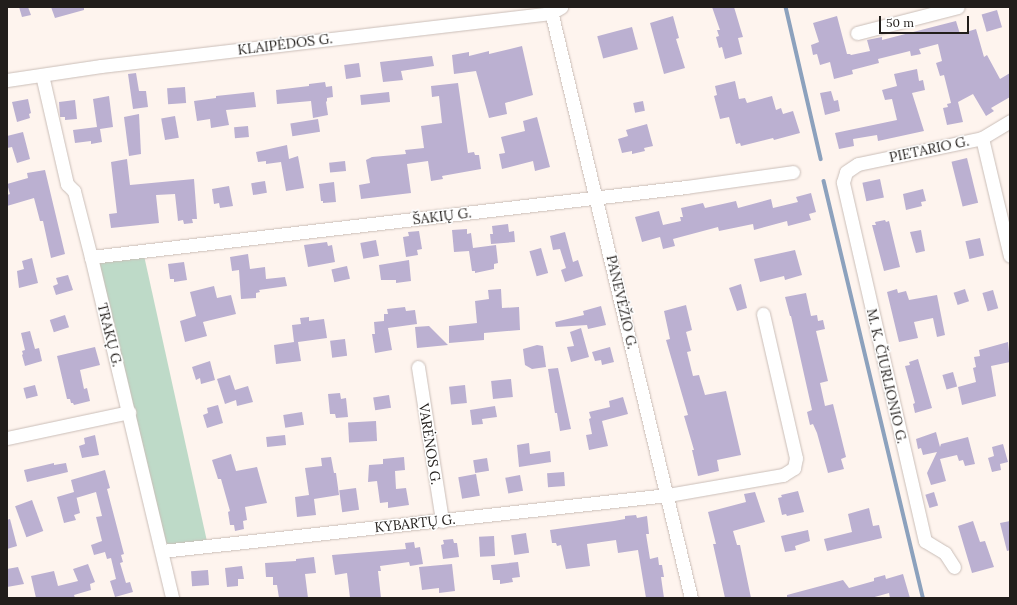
<!DOCTYPE html>
<meta charset="utf-8">
<style>
body{margin:0}
#map{position:relative;width:1017px;height:605px;overflow:hidden;background:#fef4ee;font-family:Lora,serif}
div>[style]{position:absolute}
.green>*{inset:0;background:#bedac8}
.stream>*{height:3.5px;margin:-1.75px;padding:0 1.75px;transform-origin:1.75px;border-radius:1.75px;background:#8ca1bd}
.building>*{inset:0;background:#bbb0d1;transform-origin:0 0}
.roads{filter:drop-shadow(0 0 1px #cabeb8) drop-shadow(0 0 1px #cabeb8)}
.minor>*{height:13px;margin:-6.5px;padding:0 6.5px;transform-origin:6.5px;border-radius:6.5px;background:#fff}
span{translate:-50% -50%;white-space:nowrap;text-align:center;line-height:1.15;-webkit-text-stroke:3px #fff;paint-order:stroke}
.street-label{font-size:14px;color:#221e1b}
.frame{position:absolute;inset:0;border:8px solid #221e1b;pointer-events:none}
.scale{position:absolute;left:879px;top:16px;width:90px;height:18px;box-sizing:border-box;border:2px solid #221e1b;border-top:0;padding-left:5px;font-size:12px;line-height:14px;white-space:nowrap;color:#221e1b;-webkit-text-stroke:3px #fff;paint-order:stroke}
</style>
<div id="map">
<div class="green">
<i style="clip-path:polygon(143px 251px,208px 546px,162px 551px,91px 257px)"></i>
</div>
<div class="stream">
<i style="left:786px;top:7px;width:156px;rotate:77deg"></i>
<i style="left:824px;top:181px;width:429px;rotate:76.6deg"></i>
</div>
<div class="building">
<i style="clip-path:polygon(19px 7px,28px 7px,31px 15px,22px 17px)"></i>
<i style="clip-path:polygon(51px 7px,84px 7px,84px 10px,55px 18px)"></i>
<i style="clip-path:polygon(712px 7px,734px 7px,743px 37px,738px 38px,742px 54px,725px 59px,722px 47px,719px 48px,716px 37px,719px 36px,717px 30px,720px 30px)"></i>
<i style="left:997px;top:10px;width:18px;height:16px;rotate:74deg"></i>
<i style="clip-path:polygon(673px 16px,679px 38px,676px 39px,685px 68px,664px 74px,650px 23px)"></i>
<i style="clip-path:polygon(837px 16px,847px 54px,850px 54px,851px 55px,870px 51px,867px 40px,882px 37px,882px 40px,956px 21px,960px 34px,976px 29px,984px 57px,987px 55px,1000px 79px,1010px 73px,1010px 97px,991px 108px,994px 111px,986px 116px,973px 94px,958px 102px,963px 122px,947px 125px,943px 108px,948px 107px,947px 104px,951px 103px,944px 75px,940px 76px,936px 63px,942px 61px,938px 44px,919px 49px,921px 54px,911px 56px,910px 51px,878px 59px,879px 63px,852px 70px,853px 74px,834px 79px,830px 62px,820px 65px,817px 54px,813px 55px,811px 45px,819px 42px,813px 23px)"></i>
<i style="left:632px;top:27px;width:23px;height:36px;rotate:75deg"></i>
<i style="clip-path:polygon(522px 46px,533px 95px,505px 103px,507px 114px,489px 118px,476px 71px,454px 74px,452px 55px,469px 52px,469px 56px,489px 51px,489px 54px)"></i>
<i style="clip-path:polygon(432px 56px,434px 66px,401px 71px,403px 80px,383px 82px,380px 62px)"></i>
<i style="left:359px;top:63px;width:14px;height:15px;rotate:82deg"></i>
<i style="clip-path:polygon(917px 69px,919px 81px,923px 80px,925px 90px,912px 93px,924px 131px,878px 141px,877px 135px,853px 139px,854px 146px,839px 149px,835px 133px,897px 120px,892px 99px,885px 100px,882px 90px,897px 86px,894px 74px)"></i>
<i style="clip-path:polygon(136px 73px,139px 91px,146px 91px,148px 107px,133px 109px,128px 74px)"></i>
<i style="clip-path:polygon(735px 81px,739px 99px,745px 98px,747px 103px,772px 96px,776px 110px,781px 108px,783px 114px,793px 111px,800px 133px,774px 140px,773px 138px,741px 146px,740px 143px,736px 144px,729px 117px,720px 119px,714px 96px,717px 95px,715px 86px)"></i>
<i style="clip-path:polygon(325px 82px,326px 87px,332px 86px,333px 97px,327px 98px,327px 101px,326px 102px,328px 115px,313px 118px,311px 101px,277px 104px,276px 90px,309px 86px,309px 84px)"></i>
<i style="clip-path:polygon(458px 83px,468px 153px,474px 152px,475px 155px,479px 155px,481px 169px,442px 176px,443px 179px,431px 181px,428px 161px,407px 164px,411px 193px,361px 199px,359px 185px,370px 183px,366px 160px,372px 157px,406px 154px,405px 150px,424px 148px,421px 126px,442px 123px,439px 96px,432px 97px,431px 86px)"></i>
<i style="left:185px;top:87px;width:16px;height:18px;rotate:86deg"></i>
<i style="clip-path:polygon(831px 91px,834px 101px,838px 100px,840px 111px,825px 115px,820px 93px)"></i>
<i style="clip-path:polygon(254px 92px,256px 107px,226px 110px,229px 125px,211px 128px,210px 119px,197px 121px,194px 101px,216px 98px,216px 96px)"></i>
<i style="left:389px;top:92px;width:10px;height:29px;rotate:84deg"></i>
<i style="clip-path:polygon(109px 96px,113px 127px,100px 129px,102px 142px,91px 144px,91px 141px,75px 143px,73px 130px,97px 127px,93px 99px)"></i>
<i style="clip-path:polygon(28px 99px,31px 113px,29px 114px,30px 118px,17px 122px,12px 102px)"></i>
<i style="clip-path:polygon(75px 100px,77px 119px,65px 120px,65px 117px,60px 117px,59px 102px)"></i>
<i style="left:643px;top:101px;width:10px;height:10px;rotate:79deg"></i>
<i style="clip-path:polygon(139px 114px,141px 154px,129px 156px,124px 117px)"></i>
<i style="left:175px;top:116px;width:22px;height:14px;rotate:80deg"></i>
<i style="clip-path:polygon(537px 117px,550px 167px,535px 171px,533px 161px,502px 169px,499px 154px,505px 153px,501px 137px,525px 131px,523px 121px)"></i>
<i style="left:318px;top:119px;width:13px;height:28px;rotate:81deg"></i>
<i style="clip-path:polygon(647px 124px,653px 146px,644px 148px,645px 151px,632px 154px,632px 151px,622px 153px,618px 139px,628px 136px,626px 130px)"></i>
<i style="left:248px;top:126px;width:11px;height:14px;rotate:85deg"></i>
<i style="clip-path:polygon(23px 132px,30px 159px,17px 163px,12px 147px,7px 148px,7px 136px)"></i>
<i style="clip-path:polygon(287px 145px,289px 159px,298px 156px,304px 188px,286px 191px,281px 162px,266px 164px,266px 161px,258px 162px,256px 152px)"></i>
<i style="left:967px;top:158px;width:46px;height:16px;rotate:76deg"></i>
<i style="clip-path:polygon(127px 159px,130px 185px,194px 179px,197px 219px,192px 219px,193px 223px,184px 224px,183px 220px,178px 221px,175px 194px,156px 195px,159px 223px,111px 228px,109px 214px,117px 213px,111px 162px)"></i>
<i style="left:345px;top:161px;width:10px;height:16px;rotate:84deg"></i>
<i style="clip-path:polygon(45px 170px,65px 254px,51px 258px,43px 221px,40px 221px,34px 198px,7px 206px,7px 195px,10px 194px,7px 184px,28px 178px,27px 173px)"></i>
<i style="left:880px;top:179px;width:19px;height:18px;rotate:78deg"></i>
<i style="left:265px;top:181px;width:12px;height:14px;rotate:81deg"></i>
<i style="clip-path:polygon(334px 182px,336px 202px,323px 203px,323px 201px,321px 201px,319px 184px)"></i>
<i style="clip-path:polygon(229px 186px,233px 206px,220px 208px,219px 203px,214px 204px,212px 189px)"></i>
<i style="clip-path:polygon(923px 189px,926px 201px,921px 202px,922px 206px,906px 210px,903px 194px)"></i>
<i style="clip-path:polygon(811px 193px,816px 212px,809px 214px,811px 220px,788px 226px,787px 221px,754px 230px,753px 224px,719px 231px,718px 227px,673px 239px,675px 246px,663px 249px,660px 237px,642px 242px,635px 217px,659px 211px,663px 225px,681px 221px,680px 217px,683px 217px,681px 208px,703px 203px,705px 208px,736px 201px,738px 208px,771px 199px,773px 208px,798px 202px,796px 197px)"></i>
<i style="clip-path:polygon(885px 220px,886px 222px,889px 221px,900px 267px,884px 271px,872px 225px,876px 225px,875px 222px)"></i>
<i style="clip-path:polygon(508px 224px,509px 232px,514px 231px,515px 242px,491px 244px,490px 234px,493px 234px,492px 226px)"></i>
<i style="clip-path:polygon(467px 229px,467px 234px,471px 233px,473px 248px,496px 245px,498px 263px,494px 264px,494px 269px,475px 273px,475px 271px,472px 271px,469px 251px,454px 252px,452px 230px)"></i>
<i style="clip-path:polygon(921px 230px,925px 251px,916px 253px,910px 232px)"></i>
<i style="clip-path:polygon(419px 231px,422px 249px,417px 250px,418px 255px,406px 257px,403px 237px,409px 236px,408px 232px)"></i>
<i style="clip-path:polygon(565px 232px,573px 262px,578px 260px,583px 276px,565px 282px,561px 270px,566px 268px,560px 249px,553px 250px,550px 236px)"></i>
<i style="left:980px;top:238px;width:18px;height:15px;rotate:77deg"></i>
<i style="left:376px;top:240px;width:16px;height:16px;rotate:79deg"></i>
<i style="clip-path:polygon(327px 242px,328px 246px,332px 245px,335px 262px,308px 267px,304px 245px)"></i>
<i style="left:541px;top:248px;width:26px;height:12px;rotate:74deg"></i>
<i style="clip-path:polygon(795px 250px,802px 275px,785px 280px,784px 276px,760px 282px,754px 259px)"></i>
<i style="clip-path:polygon(248px 254px,250px 269px,265px 267px,266px 279px,285px 277px,287px 286px,259px 290px,260px 292px,256px 293px,256px 298px,241px 299px,239px 270px,232px 271px,230px 257px)"></i>
<i style="clip-path:polygon(32px 258px,38px 283px,19px 288px,17px 271px,24px 269px,22px 261px)"></i>
<i style="clip-path:polygon(409px 260px,411px 281px,396px 283px,396px 280px,381px 280px,379px 265px)"></i>
<i style="clip-path:polygon(184px 262px,187px 280px,174px 282px,174px 279px,170px 279px,168px 264px)"></i>
<i style="left:347px;top:266px;width:13px;height:16px;rotate:77deg"></i>
<i style="clip-path:polygon(68px 275px,73px 290px,56px 295px,53px 286px,58px 284px,56px 278px)"></i>
<i style="clip-path:polygon(741px 284px,747px 308px,737px 311px,729px 288px)"></i>
<i style="clip-path:polygon(214px 286px,217px 298px,231px 295px,236px 314px,203px 322px,207px 336px,185px 342px,180px 321px,196px 316px,190px 292px)"></i>
<i style="clip-path:polygon(501px 289px,502px 308px,519px 307px,520px 330px,484px 333px,484px 340px,449px 343px,449px 326px,477px 323px,475px 301px,489px 299px,488px 290px)"></i>
<i style="clip-path:polygon(897px 289px,898px 293px,906px 291px,909px 300px,937px 295px,945px 335px,937px 337px,933px 318px,914px 322px,918px 338px,899px 342px,887px 292px)"></i>
<i style="left:965px;top:289px;width:13px;height:12px;rotate:72deg"></i>
<i style="left:993px;top:290px;width:19px;height:11px;rotate:74deg"></i>
<i style="clip-path:polygon(806px 293px,811px 316px,817px 315px,818px 321px,823px 320px,825px 329px,816px 331px,828px 381px,820px 383px,825px 406px,833px 404px,846px 457px,841px 459px,844px 469px,828px 473px,817px 433px,813px 424px,810px 425px,807px 412px,812px 410px,791px 316px,790px 316px,785px 297px)"></i>
<i style="clip-path:polygon(686px 305px,692px 330px,686px 332px,691px 351px,687px 352px,693px 376px,699px 375px,705px 395px,726px 391px,741px 455px,717px 460px,719px 471px,698px 476px,692px 450px,694px 450px,684px 416px,688px 415px,666px 340px,670px 339px,664px 311px)"></i>
<i style="clip-path:polygon(601px 306px,606px 325px,588px 329px,587px 325px,556px 327px,555px 322px,584px 315px,583px 311px)"></i>
<i style="clip-path:polygon(405px 307px,406px 311px,415px 310px,417px 324px,388px 328px,392px 350px,375px 353px,372px 334px,375px 334px,374px 322px,384px 321px,384px 314px,388px 314px,387px 309px)"></i>
<i style="left:65px;top:315px;width:13px;height:16px;rotate:72deg"></i>
<i style="clip-path:polygon(309px 317px,309px 321px,324px 319px,327px 338px,298px 342px,301px 361px,276px 364px,274px 345px,294px 342px,292px 325px,301px 324px,300px 318px)"></i>
<i style="clip-path:polygon(429px 326px,448px 345px,417px 348px,415px 327px)"></i>
<i style="clip-path:polygon(581px 328px,589px 357px,571px 362px,567px 347px,574px 346px,570px 332px)"></i>
<i style="clip-path:polygon(30px 331px,35px 349px,39px 348px,42px 361px,25px 366px,22px 355px,23px 354px,22px 351px,25px 350px,21px 333px)"></i>
<i style="left:345px;top:339px;width:17px;height:15px;rotate:83deg"></i>
<i style="clip-path:polygon(1008px 342px,1010px 362px,991px 366px,996px 396px,962px 405px,958px 387px,976px 382px,973px 368px,976px 367px,974px 357px,980px 356px,979px 350px)"></i>
<i style="clip-path:polygon(537px 345px,543px 346px,546px 367px,532px 369px,525px 365px,523px 349px)"></i>
<i style="clip-path:polygon(95px 347px,100px 365px,80px 370px,84px 389px,87px 388px,90px 401px,74px 405px,73px 403px,71px 403px,70px 399px,67px 399px,57px 356px)"></i>
<i style="clip-path:polygon(610px 347px,614px 362px,602px 365px,601px 360px,595px 361px,592px 352px)"></i>
<i style="clip-path:polygon(918px 359px,932px 408px,915px 413px,913px 404px,915px 403px,905px 366px,910px 365px,909px 362px)"></i>
<i style="clip-path:polygon(210px 361px,215px 380px,201px 384px,200px 378px,196px 380px,192px 367px)"></i>
<i style="clip-path:polygon(558px 368px,571px 429px,560px 431px,557px 413px,555px 413px,548px 369px)"></i>
<i style="left:953px;top:372px;width:15px;height:11px;rotate:74deg"></i>
<i style="clip-path:polygon(230px 375px,235px 390px,248px 386px,253px 402px,237px 406px,236px 400px,225px 404px,217px 379px)"></i>
<i style="left:511px;top:379px;width:18px;height:20px;rotate:84deg"></i>
<i style="left:35px;top:385px;width:11px;height:12px;rotate:75deg"></i>
<i style="left:465px;top:385px;width:18px;height:16px;rotate:84deg"></i>
<i style="clip-path:polygon(340px 393px,341px 399px,346px 398px,348px 417px,336px 418px,335px 414px,330px 414px,328px 394px)"></i>
<i style="left:389px;top:395px;width:13px;height:16px;rotate:81deg"></i>
<i style="clip-path:polygon(623px 397px,628px 414px,602px 421px,608px 446px,589px 450px,586px 435px,592px 434px,589px 419px,591px 418px,589px 412px,610px 407px,609px 401px)"></i>
<i style="clip-path:polygon(218px 405px,223px 423px,207px 428px,203px 415px,208px 413px,207px 408px)"></i>
<i style="clip-path:polygon(495px 406px,497px 417px,482px 419px,483px 424px,472px 425px,470px 410px)"></i>
<i style="left:302px;top:412px;width:13px;height:19px;rotate:81deg"></i>
<i style="left:376px;top:421px;width:20px;height:28px;rotate:87deg"></i>
<i style="clip-path:polygon(936px 432px,940px 447px,941px 444px,968px 437px,975px 464px,965px 466px,963px 460px,959px 461px,957px 455px,940px 459px,946px 481px,931px 485px,927px 473px,937px 452px,923px 455px,921px 448px,918px 449px,916px 439px)"></i>
<i style="clip-path:polygon(95px 435px,99px 455px,82px 458px,79px 446px,85px 444px,84px 438px)"></i>
<i style="left:285px;top:435px;width:10px;height:19px;rotate:84deg"></i>
<i style="clip-path:polygon(529px 443px,530px 454px,550px 451px,551px 462px,519px 467px,517px 445px)"></i>
<i style="clip-path:polygon(1003px 444px,1008px 462px,1000px 464px,1001px 470px,992px 472px,988px 458px,994px 456px,992px 447px)"></i>
<i style="clip-path:polygon(231px 454px,236px 471px,257px 467px,267px 503px,245px 507px,247px 520px,243px 521px,244px 529px,235px 531px,234px 525px,230px 525px,228px 512px,230px 511px,221px 479px,218px 479px,212px 460px)"></i>
<i style="clip-path:polygon(331px 457px,334px 473px,336px 473px,339px 495px,314px 499px,316px 515px,297px 517px,295px 497px,309px 495px,305px 468px,322px 466px,321px 458px)"></i>
<i style="clip-path:polygon(404px 457px,405px 470px,395px 471px,396px 489px,406px 488px,409px 505px,388px 508px,388px 502px,380px 503px,377px 481px,368px 482px,369px 465px,383px 464px,383px 459px)"></i>
<i style="left:487px;top:458px;width:13px;height:14px;rotate:81deg"></i>
<i style="clip-path:polygon(54px 463px,54px 465px,66px 463px,68px 472px,27px 482px,24px 470px)"></i>
<i style="clip-path:polygon(105px 470px,110px 488px,107px 489px,124px 554px,121px 555px,123px 562px,120px 563px,126px 583px,130px 582px,133px 592px,115px 597px,110px 581px,116px 579px,111px 558px,107px 559px,105px 552px,94px 555px,91px 545px,102px 541px,96px 517px,102px 516px,96px 492px,76px 498px,76px 495px,80px 513px,74px 515px,76px 520px,64px 523px,57px 497px,74px 492px,71px 480px)"></i>
<i style="left:564px;top:472px;width:14px;height:17px;rotate:86deg"></i>
<i style="left:476px;top:474px;width:22px;height:18px;rotate:80deg"></i>
<i style="left:520px;top:475px;width:16px;height:15px;rotate:79deg"></i>
<i style="left:356px;top:488px;width:22px;height:17px;rotate:82deg"></i>
<i style="clip-path:polygon(798px 491px,804px 512px,787px 516px,786px 514px,782px 515px,778px 498px,782px 497px,781px 495px)"></i>
<i style="clip-path:polygon(755px 492px,765px 522px,733px 531px,737px 545px,740px 545px,751px 598px,725px 598px,713px 544px,716px 544px,708px 512px,746px 502px,744px 494px)"></i>
<i style="left:934px;top:492px;width:14px;height:9px;rotate:73deg"></i>
<i style="left:32px;top:500px;width:33px;height:18px;rotate:70deg"></i>
<i style="clip-path:polygon(869px 508px,873px 526px,879px 525px,882px 538px,827px 551px,824px 539px,852px 532px,848px 514px)"></i>
<i style="clip-path:polygon(636px 515px,637px 518px,647px 516px,649px 534px,646px 534px,650px 559px,658px 557px,659px 565px,662px 565px,664px 577px,661px 577px,664px 598px,646px 598px,638px 550px,618px 553px,616px 540px,587px 544px,590px 566px,566px 569px,561px 545px,557px 546px,556px 543px,552px 543px,550px 530px,614px 521px,625px 519px,625px 516px)"></i>
<i style="clip-path:polygon(10px 519px,17px 546px,7px 549px,7px 520px)"></i>
<i style="clip-path:polygon(973px 521px,980px 542px,985px 541px,994px 567px,972px 573px,958px 526px)"></i>
<i style="clip-path:polygon(1010px 521px,1010px 550px,1007px 551px,1000px 523px)"></i>
<i style="clip-path:polygon(808px 530px,810px 541px,795px 546px,796px 550px,785px 552px,781px 536px)"></i>
<i style="left:526px;top:533px;width:20px;height:15px;rotate:81deg"></i>
<i style="left:494px;top:536px;width:20px;height:15px;rotate:87deg"></i>
<i style="clip-path:polygon(453px 539px,454px 543px,457px 543px,459px 557px,443px 559px,441px 545px,444px 544px,443px 540px)"></i>
<i style="clip-path:polygon(414px 542px,415px 548px,420px 547px,423px 564px,410px 566px,409px 562px,380px 566px,381px 571px,378px 571px,381px 598px,350px 598px,347px 573px,335px 575px,332px 555px,406px 549px,405px 543px)"></i>
<i style="clip-path:polygon(314px 557px,316px 573px,305px 574px,308px 598px,279px 598px,277px 585px,273px 585px,273px 577px,266px 577px,265px 563px,296px 561px,296px 559px)"></i>
<i style="clip-path:polygon(518px 562px,520px 577px,512px 578px,513px 582px,500px 584px,500px 580px,493px 580px,491px 565px)"></i>
<i style="clip-path:polygon(88px 564px,95px 582px,90px 584px,91px 590px,74px 595px,75px 598px,36px 598px,31px 576px,54px 571px,58px 586px,78px 581px,73px 569px)"></i>
<i style="clip-path:polygon(452px 564px,455px 591px,439px 593px,439px 588px,422px 590px,419px 567px)"></i>
<i style="clip-path:polygon(242px 566px,244px 579px,238px 579px,238px 586px,227px 587px,225px 568px)"></i>
<i style="clip-path:polygon(18px 567px,24px 584px,7px 587px,7px 569px)"></i>
<i style="left:208px;top:570px;width:15px;height:17px;rotate:86deg"></i>
<i style="clip-path:polygon(903px 574px,910px 598px,890px 598px,889px 593px,871px 598px,787px 598px,787px 595px,843px 580px,849px 588px,874px 581px,874px 578px,885px 575px,886px 579px)"></i>
</div>
<div class="roads">
<div class="minor">
<i style="left:550px;top:7px;width:608px;rotate:76.58deg"></i>
<i style="left:857px;top:33px;width:104px;rotate:-14.4deg"></i>
<i style="left:42px;top:75px;width:112px;rotate:77.1deg"></i>
<i style="left:67px;top:184px;width:10px;rotate:45deg"></i>
<i style="left:74px;top:191px;width:68px;rotate:75.6deg"></i>
<i style="left:91px;top:257px;width:350px;rotate:76.6deg"></i>
<i style="left:7px;top:80px;width:95px;rotate:-8.5deg"></i>
<i style="left:101px;top:66px;width:453px;rotate:-6.7deg"></i>
<i style="left:551px;top:13px;width:12px;rotate:-31deg"></i>
<i style="left:982px;top:138px;width:121px;rotate:76.7deg"></i>
<i style="left:91px;top:257px;width:599px;rotate:-6.71deg"></i>
<i style="left:686px;top:187px;width:108px;rotate:-8deg"></i>
<i style="left:418px;top:367px;width:156px;rotate:81.1deg"></i>
<i style="left:7px;top:438px;width:125px;rotate:-12deg"></i>
<i style="left:162px;top:551px;width:509px;rotate:-6.32deg"></i>
<i style="left:668px;top:495px;width:117px;rotate:-9.9deg"></i>
<i style="left:783px;top:475px;width:13px;rotate:-32deg"></i>
<i style="left:794px;top:468px;width:10px;rotate:-79deg"></i>
<i style="left:796px;top:458px;width:148px;rotate:-102.9deg"></i>
<i style="left:954px;top:567px;width:17px;rotate:-123deg"></i>
<i style="left:945px;top:553px;width:23px;rotate:-149deg"></i>
<i style="left:925px;top:541px;width:368px;rotate:-102.9deg"></i>
<i style="left:843px;top:182px;width:10px;rotate:-73deg"></i>
<i style="left:846px;top:172px;width:14px;rotate:-34deg"></i>
<i style="left:858px;top:164px;width:127px;rotate:-11.8deg"></i>
<i style="left:982px;top:138px;width:33px;rotate:-31deg"></i>
</div>
</div>
<div class="street-label">
<span style="left:285px;top:44px;rotate:-7deg">KLAIPĖDOS G.</span>
<span style="left:929px;top:149px;rotate:-12deg">PIETARIO G.</span>
<span style="left:442px;top:216px;rotate:-7deg">ŠAKIŲ G.</span>
<span style="left:622px;top:302px;rotate:77deg">PANEVĖŽIO G.</span>
<span style="left:110px;top:335px;rotate:76deg">TRAKŲ G.</span>
<span style="left:887px;top:376px;rotate:77deg">M. K. ČIURLIONIO G.</span>
<span style="left:430px;top:444px;rotate:81deg">VARĖNOS G.</span>
<span style="left:415px;top:523px;rotate:-6deg">KYBARTŲ G.</span>
</div>
<div class="frame"></div>
<div class="scale">50 m</div>
</div>
